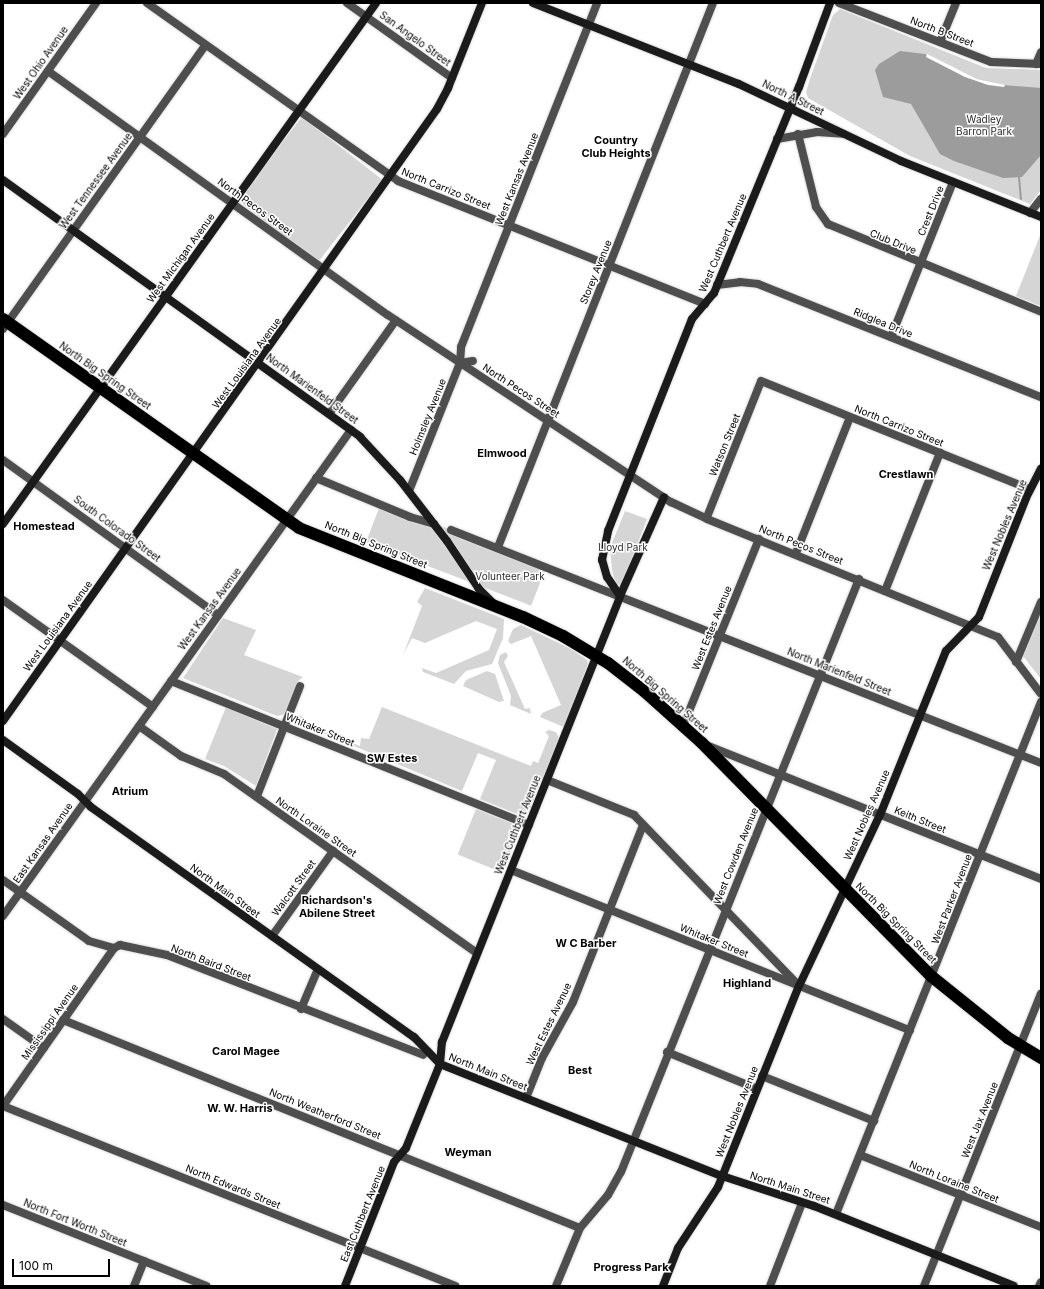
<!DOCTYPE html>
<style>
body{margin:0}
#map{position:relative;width:1044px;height:1289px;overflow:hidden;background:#fff;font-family:Inter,sans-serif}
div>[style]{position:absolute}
.green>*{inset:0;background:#d5d5d5;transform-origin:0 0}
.water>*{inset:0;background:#9c9c9c}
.pier>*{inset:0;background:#fff}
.stream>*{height:2px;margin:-1px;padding:0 1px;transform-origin:1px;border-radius:1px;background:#9c9c9c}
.roads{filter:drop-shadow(0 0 1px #dbdbdb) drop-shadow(0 0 1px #dbdbdb)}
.street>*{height:8px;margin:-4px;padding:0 4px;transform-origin:4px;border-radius:4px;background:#4e4e4e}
.secondary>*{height:8px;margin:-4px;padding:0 4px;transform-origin:4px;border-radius:4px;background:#1b1b1b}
.highway>*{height:12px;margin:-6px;padding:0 6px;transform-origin:6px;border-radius:6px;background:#000}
span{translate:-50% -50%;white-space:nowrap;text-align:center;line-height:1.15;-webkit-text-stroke:3px #fff;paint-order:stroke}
.street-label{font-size:10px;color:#000}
.park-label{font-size:10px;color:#2c2c2c}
.neighbourhood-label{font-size:11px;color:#000;font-weight:700}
.frame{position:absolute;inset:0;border:4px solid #000;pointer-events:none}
.scale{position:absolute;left:12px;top:1259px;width:98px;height:18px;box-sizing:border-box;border:2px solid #000;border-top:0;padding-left:5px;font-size:12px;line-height:14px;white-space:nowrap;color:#000;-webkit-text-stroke:3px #fff;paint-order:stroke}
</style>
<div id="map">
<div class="green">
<i style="clip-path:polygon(840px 9px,986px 68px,1041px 70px,1041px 190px,1030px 204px,910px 156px,808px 98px,806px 92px,811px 76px,833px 15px)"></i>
<i style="left:302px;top:117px;width:102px;height:105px;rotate:38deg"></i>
<i style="clip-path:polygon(1041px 233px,1041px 306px,1016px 296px)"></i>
<i style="left:381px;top:503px;width:177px;height:42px;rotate:21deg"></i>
<i style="clip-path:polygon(625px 511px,647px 519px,621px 586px,616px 584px,612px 570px,610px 548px)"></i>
<i style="clip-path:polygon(425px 588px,504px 619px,503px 638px,492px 664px,466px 671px,454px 684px,423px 672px,422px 668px,436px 673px,489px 650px,497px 629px,476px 621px,425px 643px,412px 638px,403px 655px,422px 606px,417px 602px)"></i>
<i style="clip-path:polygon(1041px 611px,1041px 679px,1023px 656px)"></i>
<i style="clip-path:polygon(223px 618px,256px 630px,244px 655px,303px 677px,299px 680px,286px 713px,282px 715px,277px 716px,183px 678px)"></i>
<i style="clip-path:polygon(521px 625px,571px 649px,587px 660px,588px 664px,564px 727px,540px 717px,542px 713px,561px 705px,531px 636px,511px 644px,508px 641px,513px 629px)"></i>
<i style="clip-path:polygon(506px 652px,508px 656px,504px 662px,525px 709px,530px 708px,531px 714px,510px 705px,511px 696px,498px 663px,500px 655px)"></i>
<i style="clip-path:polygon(487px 671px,495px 674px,504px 701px,499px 702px,463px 686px,466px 680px)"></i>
<i style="clip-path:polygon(226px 707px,277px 729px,256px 786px,224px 766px,205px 759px)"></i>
<i style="clip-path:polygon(382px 707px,531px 766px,533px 761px,538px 763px,549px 736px,545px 732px,549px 730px,556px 732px,559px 738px,528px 814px,520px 815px,480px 799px,496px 760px,478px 753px,462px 791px,294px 721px,294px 716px,299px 715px,303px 717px,304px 723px,360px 746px,361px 738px,369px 739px)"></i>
<i style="left:476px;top:809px;width:48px;height:49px;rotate:22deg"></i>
</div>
<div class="water">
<i style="clip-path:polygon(900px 51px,925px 54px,977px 79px,1003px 85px,1041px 88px,1041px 155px,1022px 177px,1003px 178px,954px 161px,940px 154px,911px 104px,883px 97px,875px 70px,879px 64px)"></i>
</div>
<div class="pier">
<i style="clip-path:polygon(927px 54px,977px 79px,1005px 85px,1004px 87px,988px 85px,965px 77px,926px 57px)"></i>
</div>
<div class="stream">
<i style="left:1019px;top:177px;width:22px;rotate:85deg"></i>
</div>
<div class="roads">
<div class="street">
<i style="left:147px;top:3px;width:308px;rotate:35.3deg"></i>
<i style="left:398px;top:181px;width:331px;rotate:21.8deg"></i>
<i style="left:347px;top:3px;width:129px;rotate:35.5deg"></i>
<i style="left:839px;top:3px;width:163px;rotate:21.2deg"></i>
<i style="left:991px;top:62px;width:50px;rotate:2.3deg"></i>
<i style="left:940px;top:42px;width:42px;rotate:-67.7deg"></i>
<i style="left:1036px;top:64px;width:13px;rotate:-67deg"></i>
<i style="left:48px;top:71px;width:418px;rotate:35.7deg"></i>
<i style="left:388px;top:315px;width:339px;rotate:33.5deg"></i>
<i style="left:671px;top:502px;width:40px;rotate:25deg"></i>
<i style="left:707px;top:519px;width:314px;rotate:22.1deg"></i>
<i style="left:998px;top:637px;width:71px;rotate:53deg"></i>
<i style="left:3px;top:134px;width:161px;rotate:-54.6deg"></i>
<i style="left:798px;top:134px;width:75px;rotate:76.1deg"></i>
<i style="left:816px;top:207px;width:21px;rotate:55deg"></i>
<i style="left:828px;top:224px;width:230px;rotate:22.4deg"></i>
<i style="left:777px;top:139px;width:41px;rotate:-9.9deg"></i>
<i style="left:817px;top:132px;width:26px;rotate:4deg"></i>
<i style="left:1030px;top:213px;width:18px;rotate:-52deg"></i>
<i style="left:717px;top:285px;width:23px;rotate:-7deg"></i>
<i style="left:740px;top:282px;width:18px;rotate:6deg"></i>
<i style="left:758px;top:284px;width:305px;rotate:21.8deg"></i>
<i style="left:3px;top:329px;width:348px;rotate:-54.5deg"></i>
<i style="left:891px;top:337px;width:167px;rotate:-68.2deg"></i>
<i style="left:460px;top:363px;width:16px;rotate:-86deg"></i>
<i style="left:461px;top:347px;width:370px;rotate:-68.4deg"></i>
<i style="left:329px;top:414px;width:115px;rotate:-54.5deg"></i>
<i style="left:3px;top:460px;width:265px;rotate:35.8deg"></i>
<i style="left:316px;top:478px;width:102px;rotate:22.5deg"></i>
<i style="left:410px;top:517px;width:25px;rotate:16deg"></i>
<i style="left:409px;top:491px;width:138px;rotate:-68.3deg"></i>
<i style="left:460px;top:363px;width:13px;rotate:-9deg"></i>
<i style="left:707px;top:517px;width:146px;rotate:-68.3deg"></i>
<i style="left:761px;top:381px;width:290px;rotate:21.9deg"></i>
<i style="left:451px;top:530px;width:634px;rotate:21.55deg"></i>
<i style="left:498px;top:547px;width:585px;rotate:-68.44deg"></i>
<i style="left:796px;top:553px;width:146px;rotate:-68.3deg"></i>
<i style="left:885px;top:591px;width:149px;rotate:-68.3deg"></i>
<i style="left:3px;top:600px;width:184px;rotate:35.5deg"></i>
<i style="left:1016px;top:662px;width:65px;rotate:-67.4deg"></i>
<i style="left:171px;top:681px;width:386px;rotate:21.9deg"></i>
<i style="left:139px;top:726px;width:52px;rotate:35.5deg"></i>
<i style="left:181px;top:756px;width:47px;rotate:22.7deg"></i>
<i style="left:224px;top:774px;width:310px;rotate:35.3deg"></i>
<i style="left:683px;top:726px;width:202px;rotate:-67.9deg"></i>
<i style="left:706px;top:745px;width:361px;rotate:21.8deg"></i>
<i style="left:547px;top:780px;width:94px;rotate:21.9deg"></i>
<i style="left:634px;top:815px;width:233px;rotate:46deg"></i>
<i style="left:257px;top:796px;width:118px;rotate:-68.6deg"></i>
<i style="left:511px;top:870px;width:430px;rotate:21.9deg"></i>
<i style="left:3px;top:880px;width:105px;rotate:35.3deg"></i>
<i style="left:89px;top:941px;width:26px;rotate:16deg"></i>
<i style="left:114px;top:948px;width:7px;rotate:-27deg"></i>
<i style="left:120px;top:945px;width:48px;rotate:12deg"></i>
<i style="left:167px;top:955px;width:275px;rotate:21.3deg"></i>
<i style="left:3px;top:916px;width:598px;rotate:-54.4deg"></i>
<i style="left:272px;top:936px;width:105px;rotate:-54.3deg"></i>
<i style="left:301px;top:1009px;width:43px;rotate:-67deg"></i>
<i style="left:3px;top:1019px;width:50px;rotate:35.3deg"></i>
<i style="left:63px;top:1020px;width:557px;rotate:21.92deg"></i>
<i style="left:667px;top:1052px;width:97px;rotate:22.3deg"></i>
<i style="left:762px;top:1076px;width:121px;rotate:21.9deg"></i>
<i style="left:526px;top:1098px;width:43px;rotate:-68.2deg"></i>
<i style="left:542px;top:1058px;width:64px;rotate:-61deg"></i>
<i style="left:573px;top:1002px;width:190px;rotate:-68.4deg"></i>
<i style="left:3px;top:1106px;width:487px;rotate:21.7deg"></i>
<i style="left:3px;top:1106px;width:193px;rotate:-54.9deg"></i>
<i style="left:860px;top:1155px;width:195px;rotate:21.7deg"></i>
<i style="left:3px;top:1205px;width:219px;rotate:21.7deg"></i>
<i style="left:836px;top:1214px;width:552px;rotate:-68.18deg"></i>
<i style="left:134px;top:1286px;width:27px;rotate:-68deg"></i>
<i style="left:556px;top:1286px;width:63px;rotate:-67.5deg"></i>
<i style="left:580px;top:1228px;width:43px;rotate:-49.7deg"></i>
<i style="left:608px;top:1195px;width:26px;rotate:-61deg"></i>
<i style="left:621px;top:1172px;width:639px;rotate:-68.13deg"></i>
<i style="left:770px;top:1286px;width:89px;rotate:-68.9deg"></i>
<i style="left:924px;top:1286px;width:315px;rotate:-68.2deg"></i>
<i style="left:1039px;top:1286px;width:4px;rotate:-63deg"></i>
</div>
<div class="secondary">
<i style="left:533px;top:3px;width:221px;rotate:21.5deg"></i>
<i style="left:739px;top:84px;width:179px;rotate:25.4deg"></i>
<i style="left:901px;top:161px;width:151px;rotate:21.8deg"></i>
<i style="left:3px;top:180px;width:440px;rotate:35.7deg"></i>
<i style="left:360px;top:437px;width:59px;rotate:47.1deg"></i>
<i style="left:400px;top:480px;width:77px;rotate:52.4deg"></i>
<i style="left:447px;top:541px;width:58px;rotate:56.3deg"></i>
<i style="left:479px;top:589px;width:20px;rotate:45deg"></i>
<i style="left:3px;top:524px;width:641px;rotate:-54.4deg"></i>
<i style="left:620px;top:596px;width:23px;rotate:-124deg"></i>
<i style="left:607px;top:577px;width:18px;rotate:-106deg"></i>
<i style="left:602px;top:560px;width:30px;rotate:-78deg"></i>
<i style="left:608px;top:531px;width:228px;rotate:-68.4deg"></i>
<i style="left:692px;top:319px;width:34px;rotate:-50deg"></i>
<i style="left:714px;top:293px;width:223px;rotate:-67.6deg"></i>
<i style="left:799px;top:87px;width:90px;rotate:-69.7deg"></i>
<i style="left:3px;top:721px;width:750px;rotate:-54.66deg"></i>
<i style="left:437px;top:109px;width:24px;rotate:-62deg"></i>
<i style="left:448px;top:88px;width:92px;rotate:-68.2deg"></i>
<i style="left:3px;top:740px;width:92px;rotate:35.8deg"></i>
<i style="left:78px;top:794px;width:18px;rotate:45deg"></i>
<i style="left:91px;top:807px;width:397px;rotate:35.5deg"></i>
<i style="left:414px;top:1037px;width:37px;rotate:46deg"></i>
<i style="left:440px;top:1064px;width:303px;rotate:21.7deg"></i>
<i style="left:722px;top:1176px;width:97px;rotate:18.1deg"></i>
<i style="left:814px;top:1206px;width:215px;rotate:21.8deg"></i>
<i style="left:345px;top:1286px;width:133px;rotate:-68.4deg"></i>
<i style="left:394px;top:1162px;width:18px;rotate:-49deg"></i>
<i style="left:406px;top:1148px;width:91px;rotate:-68deg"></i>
<i style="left:440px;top:1064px;width:22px;rotate:-85deg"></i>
<i style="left:442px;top:1042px;width:480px;rotate:-68.2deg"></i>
<i style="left:620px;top:596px;width:108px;rotate:-66deg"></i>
<i style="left:663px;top:1286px;width:41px;rotate:-68.5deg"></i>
<i style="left:678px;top:1248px;width:73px;rotate:-56.7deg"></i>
<i style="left:718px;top:1187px;width:217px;rotate:-68.1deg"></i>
<i style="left:799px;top:986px;width:189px;rotate:-64.7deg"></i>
<i style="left:880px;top:815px;width:177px;rotate:-68.1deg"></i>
<i style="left:946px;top:651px;width:47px;rotate:-45.9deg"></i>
<i style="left:979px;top:617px;width:128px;rotate:-68.4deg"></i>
<i style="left:1026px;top:498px;width:33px;rotate:-63deg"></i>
</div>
<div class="highway">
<i style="left:3px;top:319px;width:362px;rotate:35.2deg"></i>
<i style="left:299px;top:528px;width:241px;rotate:21.7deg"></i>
<i style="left:523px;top:617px;width:44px;rotate:25.4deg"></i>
<i style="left:563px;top:636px;width:52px;rotate:31deg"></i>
<i style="left:608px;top:663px;width:46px;rotate:37.9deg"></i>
<i style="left:644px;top:691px;width:78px;rotate:41.9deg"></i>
<i style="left:702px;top:743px;width:327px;rotate:45.5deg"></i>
<i style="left:931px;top:976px;width:99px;rotate:38.8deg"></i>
<i style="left:1008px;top:1038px;width:39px;rotate:31deg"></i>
</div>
</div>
<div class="street-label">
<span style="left:942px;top:32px;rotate:21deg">North B Street</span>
<span style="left:415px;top:39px;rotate:36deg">San Angelo Street</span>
<span style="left:41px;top:63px;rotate:-55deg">West Ohio Avenue</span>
<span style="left:793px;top:98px;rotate:26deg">North A Street</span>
<span style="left:517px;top:179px;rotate:-68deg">West Kansas Avenue</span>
<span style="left:96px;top:181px;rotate:-54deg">West Tennessee Avenue</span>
<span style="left:446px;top:189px;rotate:22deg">North Carrizo Street</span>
<span style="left:255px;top:207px;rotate:36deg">North Pecos Street</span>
<span style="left:931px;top:211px;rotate:-68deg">Crest Drive</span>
<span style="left:893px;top:242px;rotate:22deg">Club Drive</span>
<span style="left:723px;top:243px;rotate:-67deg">West Cuthbert Avenue</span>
<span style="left:181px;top:258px;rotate:-54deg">West Michigan Avenue</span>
<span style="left:596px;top:272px;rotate:-68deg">Storey Avenue</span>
<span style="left:883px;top:323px;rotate:22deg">Ridglea Drive</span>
<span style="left:247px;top:363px;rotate:-54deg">West Louisiana Avenue</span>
<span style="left:105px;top:376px;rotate:35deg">North Big Spring Street</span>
<span style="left:312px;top:389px;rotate:36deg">North Marienfeld Street</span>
<span style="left:521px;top:391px;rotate:33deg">North Pecos Street</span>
<span style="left:428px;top:417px;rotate:-68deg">Holmsley Avenue</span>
<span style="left:899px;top:426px;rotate:22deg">North Carrizo Street</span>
<span style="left:725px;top:445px;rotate:-68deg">Watson Street</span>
<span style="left:1005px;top:525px;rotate:-67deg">West Nobles Avenue</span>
<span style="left:117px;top:529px;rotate:36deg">South Colorado Street</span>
<span style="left:376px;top:545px;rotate:22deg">North Big Spring Street</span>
<span style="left:801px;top:545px;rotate:22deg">North Pecos Street</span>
<span style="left:210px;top:609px;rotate:-54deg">West Kansas Avenue</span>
<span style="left:58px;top:626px;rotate:-54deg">West Louisiana Avenue</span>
<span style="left:712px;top:628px;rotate:-68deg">West Estes Avenue</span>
<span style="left:839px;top:672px;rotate:22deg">North Marienfeld Street</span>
<span style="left:665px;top:695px;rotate:41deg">North Big Spring Street</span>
<span style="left:320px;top:730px;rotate:22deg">Whitaker Street</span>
<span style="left:867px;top:815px;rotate:-66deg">West Nobles Avenue</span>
<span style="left:920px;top:820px;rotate:22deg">Keith Street</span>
<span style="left:518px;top:825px;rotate:-68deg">West Cuthbert Avenue</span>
<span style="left:316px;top:827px;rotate:35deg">North Loraine Street</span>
<span style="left:43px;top:843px;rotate:-55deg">East Kansas Avenue</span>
<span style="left:736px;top:856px;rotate:-68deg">West Cowden Avenue</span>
<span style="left:294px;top:888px;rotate:-54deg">Walcott Street</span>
<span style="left:225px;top:891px;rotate:36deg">North Main Street</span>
<span style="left:952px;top:899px;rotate:-69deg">West Parker Avenue</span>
<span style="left:896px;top:923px;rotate:45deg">North Big Spring Street</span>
<span style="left:714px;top:941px;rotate:22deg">Whitaker Street</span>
<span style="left:211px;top:963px;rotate:21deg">North Baird Street</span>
<span style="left:50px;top:1022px;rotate:-55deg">Mississippi Avenue</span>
<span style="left:549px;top:1024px;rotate:-64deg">West Estes Avenue</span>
<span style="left:488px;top:1072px;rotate:22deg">North Main Street</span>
<span style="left:737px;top:1112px;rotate:-68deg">West Nobles Avenue</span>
<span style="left:325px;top:1114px;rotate:22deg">North Weatherford Street</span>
<span style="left:980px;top:1120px;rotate:-68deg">West Jax Avenue</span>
<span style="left:954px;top:1182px;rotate:22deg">North Loraine Street</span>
<span style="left:233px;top:1187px;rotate:22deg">North Edwards Street</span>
<span style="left:790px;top:1188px;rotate:18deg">North Main Street</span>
<span style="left:363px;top:1214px;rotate:-68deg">East Cuthbert Avenue</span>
<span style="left:75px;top:1223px;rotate:22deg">North Fort Worth Street</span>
</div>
<div class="park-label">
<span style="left:984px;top:125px">Wadley<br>Barron Park</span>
<span style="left:623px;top:548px">Lloyd Park</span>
<span style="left:510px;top:577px">Volunteer Park</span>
</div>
<div class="neighbourhood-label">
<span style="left:616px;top:147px">Country<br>Club Heights</span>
<span style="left:502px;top:453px">Elmwood</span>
<span style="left:906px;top:474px">Crestlawn</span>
<span style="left:44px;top:526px">Homestead</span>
<span style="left:392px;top:758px">SW Estes</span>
<span style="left:130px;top:791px">Atrium</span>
<span style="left:337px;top:907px">Richardson's<br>Abilene Street</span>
<span style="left:586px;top:943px">W C Barber</span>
<span style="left:747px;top:983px">Highland</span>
<span style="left:246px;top:1051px">Carol Magee</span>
<span style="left:580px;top:1070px">Best</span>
<span style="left:240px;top:1108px">W. W. Harris</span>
<span style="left:468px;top:1152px">Weyman</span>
<span style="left:631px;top:1267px">Progress Park</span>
</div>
<div class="frame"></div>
<div class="scale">100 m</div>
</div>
